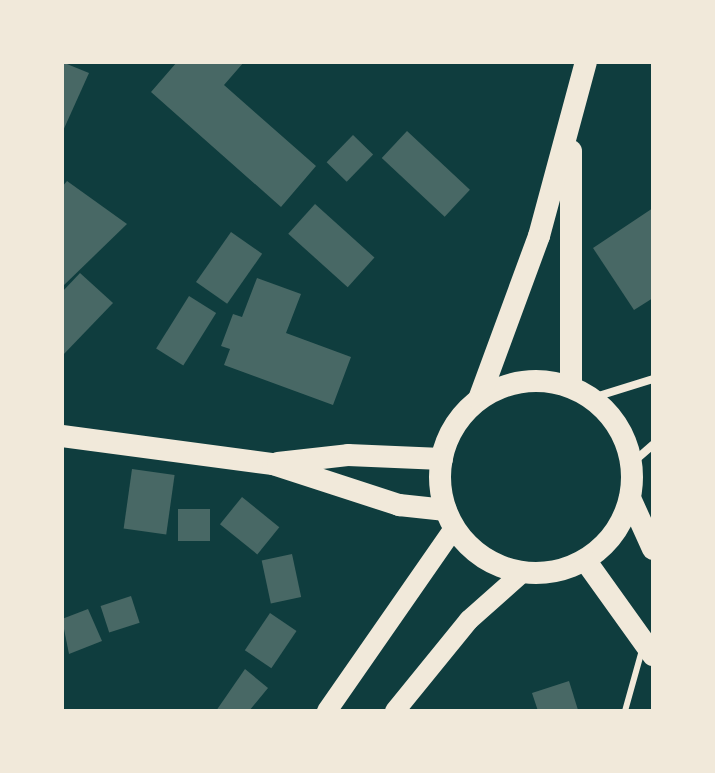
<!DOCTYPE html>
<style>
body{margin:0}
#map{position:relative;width:715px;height:773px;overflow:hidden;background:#0f3d3e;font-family:"Sofia Sans Condensed",sans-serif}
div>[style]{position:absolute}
.building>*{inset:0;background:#486865;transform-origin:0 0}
.service>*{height:6px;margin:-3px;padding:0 3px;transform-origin:3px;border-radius:3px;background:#f1e9da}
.minor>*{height:8px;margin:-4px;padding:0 4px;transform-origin:4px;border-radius:4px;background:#f1e9da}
.primary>*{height:20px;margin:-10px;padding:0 10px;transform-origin:10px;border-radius:10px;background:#f1e9da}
.trunk>*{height:22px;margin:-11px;padding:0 11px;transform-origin:11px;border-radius:11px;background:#f1e9da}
.trunk>.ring{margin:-11px;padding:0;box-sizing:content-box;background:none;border:22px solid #f1e9da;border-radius:50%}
span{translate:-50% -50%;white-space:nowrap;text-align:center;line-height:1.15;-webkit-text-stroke:7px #f1e9da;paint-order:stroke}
.frame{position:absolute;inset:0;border:64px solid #f1e9da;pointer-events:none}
</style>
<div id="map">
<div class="building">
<i style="clip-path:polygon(62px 62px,89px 73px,62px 133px)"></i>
<i style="clip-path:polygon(177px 62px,244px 62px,224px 85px,316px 166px,281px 207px,151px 92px)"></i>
<i style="left:407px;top:131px;width:86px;height:37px;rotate:43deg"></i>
<i style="left:353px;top:135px;width:28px;height:38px;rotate:44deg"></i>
<i style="clip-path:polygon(67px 181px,127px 224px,62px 287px,62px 187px)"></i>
<i style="left:315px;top:204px;width:80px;height:40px;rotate:42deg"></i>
<i style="clip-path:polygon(653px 208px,653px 298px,634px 310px,593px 248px)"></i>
<i style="left:231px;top:232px;width:38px;height:61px;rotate:35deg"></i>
<i style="clip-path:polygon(80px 273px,113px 303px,62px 356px,62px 292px)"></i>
<i style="clip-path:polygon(257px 278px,301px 294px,286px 333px,351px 357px,333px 405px,224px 365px,230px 349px,221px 346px,233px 314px,242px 317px)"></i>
<i style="left:189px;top:296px;width:32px;height:62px;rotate:32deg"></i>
<i style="left:132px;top:469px;width:43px;height:60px;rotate:8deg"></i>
<i style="left:242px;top:497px;width:48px;height:35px;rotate:39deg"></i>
<i style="left:178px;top:509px;width:32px;height:32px"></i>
<i style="left:292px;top:554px;width:44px;height:31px;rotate:78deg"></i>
<i style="left:131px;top:596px;width:28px;height:32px;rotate:72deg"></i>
<i style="clip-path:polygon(88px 609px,102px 641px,69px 654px,62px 619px)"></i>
<i style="left:270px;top:613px;width:32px;height:45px;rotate:34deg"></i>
<i style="clip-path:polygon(245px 669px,268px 688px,249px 711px,216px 711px)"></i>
<i style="clip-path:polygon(569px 681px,578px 710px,538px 711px,532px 693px)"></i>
</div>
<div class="service">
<i style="left:625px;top:711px;width:63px;rotate:-74.4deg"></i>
</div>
<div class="minor">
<i style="left:592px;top:398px;width:64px;rotate:-17.3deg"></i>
<i style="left:632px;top:463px;width:28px;rotate:-41deg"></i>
</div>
<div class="primary">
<i style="left:327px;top:711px;width:223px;rotate:-55.2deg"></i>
<i style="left:395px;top:711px;width:117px;rotate:-50.9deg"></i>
<i style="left:469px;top:620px;width:71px;rotate:-41.6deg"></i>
</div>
<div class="trunk">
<i class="ring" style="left:440px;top:381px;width:170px;height:170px"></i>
<i style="left:571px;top:386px;width:235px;rotate:-90deg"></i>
<i style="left:479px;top:399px;width:174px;rotate:-69.8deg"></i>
<i style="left:539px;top:236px;width:180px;rotate:-74.9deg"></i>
<i style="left:62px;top:436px;width:213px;rotate:7.6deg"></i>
<i style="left:273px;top:464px;width:133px;rotate:18deg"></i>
<i style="left:399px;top:505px;width:47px;rotate:6.1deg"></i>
<i style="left:278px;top:463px;width:70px;rotate:-6.5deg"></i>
<i style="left:348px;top:455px;width:94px;rotate:2.4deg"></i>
<i style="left:630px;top:498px;width:56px;rotate:65.7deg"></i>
<i style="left:585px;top:560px;width:117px;rotate:54.4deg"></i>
</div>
<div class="frame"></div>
</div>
